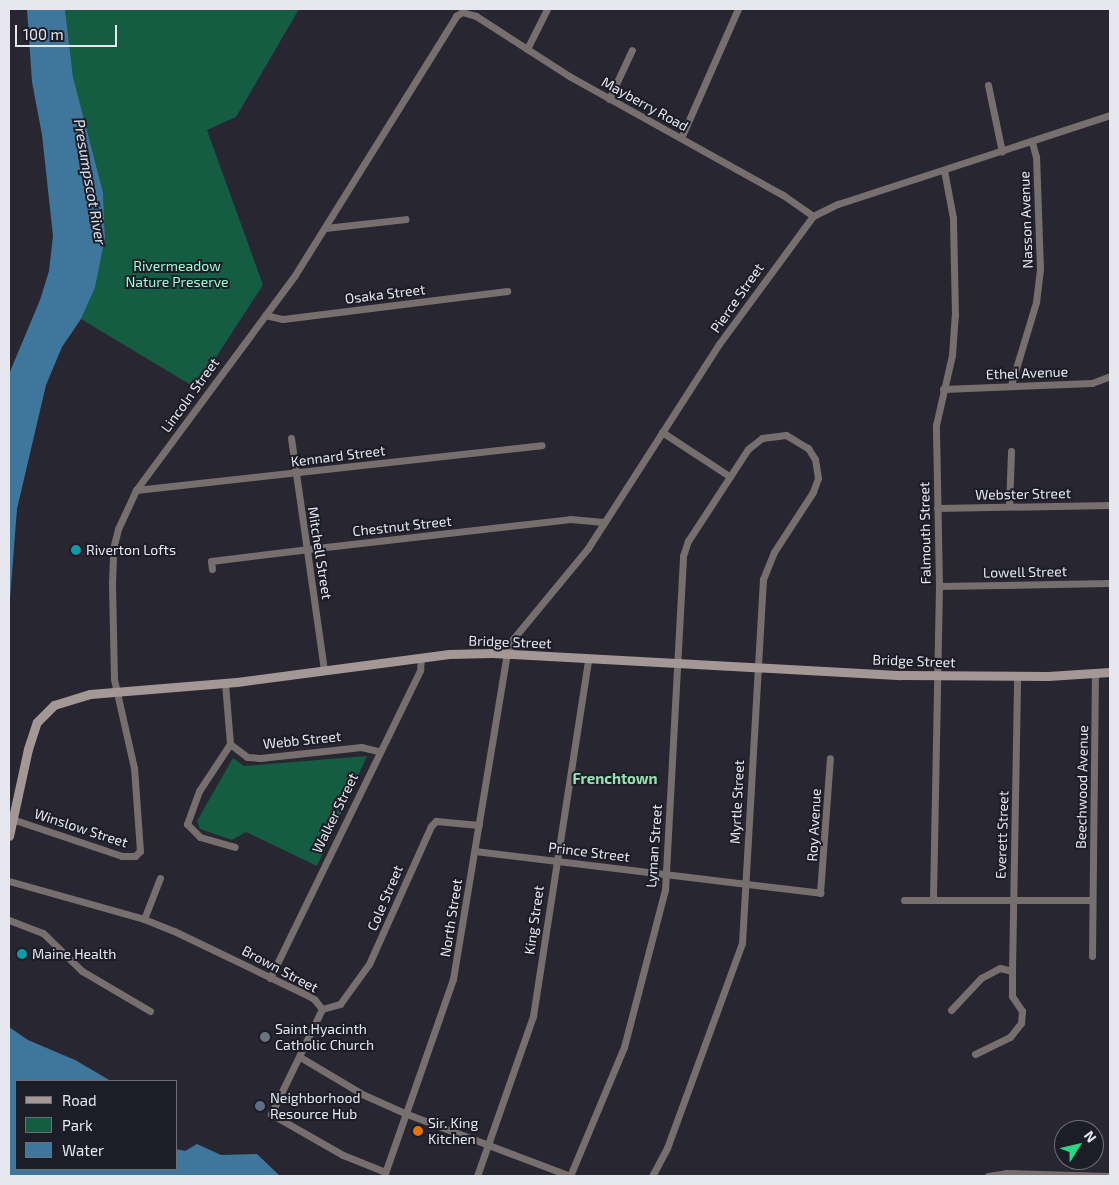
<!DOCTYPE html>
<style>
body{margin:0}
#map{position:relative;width:1119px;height:1185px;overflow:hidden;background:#272631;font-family:"Exo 2",sans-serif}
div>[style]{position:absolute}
.green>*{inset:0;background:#145d43}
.water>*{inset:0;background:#3f769c}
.street>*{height:7px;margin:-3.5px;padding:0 3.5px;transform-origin:3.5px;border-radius:3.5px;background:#766f6e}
.secondary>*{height:9px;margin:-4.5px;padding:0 4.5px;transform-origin:4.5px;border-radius:4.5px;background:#a39896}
.dots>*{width:14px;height:14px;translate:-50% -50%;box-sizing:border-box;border:2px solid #1d1d27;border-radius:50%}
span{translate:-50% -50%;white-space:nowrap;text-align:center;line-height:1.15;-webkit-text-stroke:4px #1d1d27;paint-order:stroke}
.street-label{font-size:14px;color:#e7e7ef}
.park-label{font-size:14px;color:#99fdd0}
.poi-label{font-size:14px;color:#e7e7ef}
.left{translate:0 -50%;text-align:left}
.water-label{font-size:15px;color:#d6e6f1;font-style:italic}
.neighbourhood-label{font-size:15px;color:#97e2b2;font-weight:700}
.frame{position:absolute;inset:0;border:10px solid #e7e7ef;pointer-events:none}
.legend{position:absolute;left:15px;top:1080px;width:162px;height:90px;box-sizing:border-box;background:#1d1d27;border:1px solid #6e6e77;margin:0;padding:6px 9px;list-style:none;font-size:15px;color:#e7e7ef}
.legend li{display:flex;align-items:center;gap:10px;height:25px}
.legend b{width:25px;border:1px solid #6e6e77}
.north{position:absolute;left:1054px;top:1120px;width:50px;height:50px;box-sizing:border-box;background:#1d1d27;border:1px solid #6e6e77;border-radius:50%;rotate:54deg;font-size:14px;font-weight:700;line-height:20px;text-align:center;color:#e7e7ef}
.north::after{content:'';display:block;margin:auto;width:18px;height:22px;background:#2ad884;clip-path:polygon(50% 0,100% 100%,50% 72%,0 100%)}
.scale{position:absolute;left:15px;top:25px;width:102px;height:22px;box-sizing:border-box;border:2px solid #e7e7ef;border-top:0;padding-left:6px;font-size:15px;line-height:18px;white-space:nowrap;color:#e7e7ef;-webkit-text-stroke:4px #1d1d27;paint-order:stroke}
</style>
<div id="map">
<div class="green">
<i style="clip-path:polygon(65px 9px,299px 9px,236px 117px,207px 130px,263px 285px,196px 388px,81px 319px,95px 288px,105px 238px,103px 192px,73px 77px)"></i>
<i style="clip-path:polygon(367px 756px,317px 866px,246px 832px,232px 840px,200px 829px,197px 821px,233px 758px,244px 766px)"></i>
</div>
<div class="water">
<i style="clip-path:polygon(27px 9px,65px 9px,73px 77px,103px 192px,105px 238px,95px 288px,81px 319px,62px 347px,46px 385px,17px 509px,9px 612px,9px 374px,40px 300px,49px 271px,53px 236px,42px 135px,32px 82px)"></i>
<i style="clip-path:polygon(9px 1027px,28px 1040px,75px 1060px,111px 1081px,16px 1081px,16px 1169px,176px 1169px,176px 1149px,185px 1151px,197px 1144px,221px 1155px,257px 1154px,280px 1176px,9px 1176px)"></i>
</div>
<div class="street">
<i style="left:527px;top:49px;width:45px;rotate:-63.4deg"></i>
<i style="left:988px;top:85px;width:68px;rotate:78.2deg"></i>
<i style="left:609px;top:99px;width:54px;rotate:-64.9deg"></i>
<i style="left:681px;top:138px;width:141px;rotate:-66.2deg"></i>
<i style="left:325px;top:228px;width:81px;rotate:-6.3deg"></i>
<i style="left:265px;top:315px;width:18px;rotate:13deg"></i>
<i style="left:283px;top:319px;width:226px;rotate:-7.1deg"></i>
<i style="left:1011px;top:385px;width:87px;rotate:-73.2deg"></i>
<i style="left:1036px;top:302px;width:33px;rotate:-83deg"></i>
<i style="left:1040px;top:269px;width:112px;rotate:-92deg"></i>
<i style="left:1036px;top:157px;width:16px;rotate:-105deg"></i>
<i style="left:943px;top:389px;width:149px;rotate:-2.3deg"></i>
<i style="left:1092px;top:383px;width:19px;rotate:-21deg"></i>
<i style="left:662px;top:432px;width:80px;rotate:33.3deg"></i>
<i style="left:291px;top:438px;width:235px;rotate:81.9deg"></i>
<i style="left:136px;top:490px;width:408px;rotate:-6.3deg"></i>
<i style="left:1009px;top:506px;width:55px;rotate:-87.9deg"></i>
<i style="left:937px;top:508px;width:173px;rotate:-1deg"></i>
<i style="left:212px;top:569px;width:8px;rotate:-97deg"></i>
<i style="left:211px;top:561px;width:107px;rotate:-7deg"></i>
<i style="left:317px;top:548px;width:255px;rotate:-6.5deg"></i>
<i style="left:570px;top:519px;width:34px;rotate:5deg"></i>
<i style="left:939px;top:586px;width:171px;rotate:-1deg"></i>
<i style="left:225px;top:683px;width:61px;rotate:85.3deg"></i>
<i style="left:230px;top:744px;width:56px;rotate:123.4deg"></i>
<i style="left:199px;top:791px;width:35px;rotate:110deg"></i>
<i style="left:187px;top:824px;width:18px;rotate:45deg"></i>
<i style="left:200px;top:837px;width:36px;rotate:16deg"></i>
<i style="left:230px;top:744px;width:21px;rotate:37deg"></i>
<i style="left:247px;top:757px;width:13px;rotate:4deg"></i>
<i style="left:260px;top:758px;width:102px;rotate:-6.2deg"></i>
<i style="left:361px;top:747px;width:18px;rotate:13deg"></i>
<i style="left:12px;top:819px;width:116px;rotate:18.6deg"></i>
<i style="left:122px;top:856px;width:13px"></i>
<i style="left:135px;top:856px;width:7px;rotate:-45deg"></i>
<i style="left:140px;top:851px;width:83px;rotate:-94.1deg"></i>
<i style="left:134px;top:768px;width:91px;rotate:-102.7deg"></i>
<i style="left:114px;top:679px;width:95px;rotate:-91.2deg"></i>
<i style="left:112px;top:584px;width:35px;rotate:-88deg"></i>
<i style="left:113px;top:549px;width:21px;rotate:-76deg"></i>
<i style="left:118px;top:529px;width:43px;rotate:-65.2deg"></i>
<i style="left:136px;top:490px;width:267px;rotate:-53.5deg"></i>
<i style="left:295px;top:275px;width:305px;rotate:-58.1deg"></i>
<i style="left:456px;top:16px;width:7px;rotate:-34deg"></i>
<i style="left:462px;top:12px;width:15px;rotate:16deg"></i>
<i style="left:476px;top:16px;width:111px;rotate:32.8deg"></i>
<i style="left:569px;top:76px;width:245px;rotate:29.1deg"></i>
<i style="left:783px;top:195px;width:37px;rotate:35deg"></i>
<i style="left:475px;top:851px;width:348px;rotate:6.9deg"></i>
<i style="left:820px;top:893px;width:135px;rotate:-85.8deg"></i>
<i style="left:9px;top:881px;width:140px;rotate:15.7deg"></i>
<i style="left:144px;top:919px;width:32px;rotate:22deg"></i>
<i style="left:174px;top:931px;width:143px;rotate:25.7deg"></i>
<i style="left:303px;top:993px;width:13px;rotate:29deg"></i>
<i style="left:314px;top:999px;width:13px;rotate:51deg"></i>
<i style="left:933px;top:898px;width:312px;rotate:-88.9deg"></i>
<i style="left:939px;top:586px;width:161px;rotate:-91.1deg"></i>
<i style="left:936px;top:425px;width:72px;rotate:-77.1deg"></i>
<i style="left:952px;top:355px;width:39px;rotate:-86deg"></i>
<i style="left:955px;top:316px;width:98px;rotate:-91.2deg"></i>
<i style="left:953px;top:218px;width:49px;rotate:-100.6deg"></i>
<i style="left:904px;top:900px;width:187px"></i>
<i style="left:144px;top:919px;width:44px;rotate:-68.7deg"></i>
<i style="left:9px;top:920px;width:36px;rotate:21deg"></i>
<i style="left:43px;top:933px;width:54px;rotate:44.3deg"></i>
<i style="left:82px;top:971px;width:79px;rotate:30.5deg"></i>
<i style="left:1092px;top:956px;width:282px;rotate:-89.4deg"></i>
<i style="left:270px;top:978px;width:343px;rotate:-64deg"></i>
<i style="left:420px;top:670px;width:12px;rotate:-85deg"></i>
<i style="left:322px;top:1009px;width:19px;rotate:-16deg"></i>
<i style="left:340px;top:1004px;width:49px;rotate:-54.1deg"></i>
<i style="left:369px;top:964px;width:151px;rotate:-65.8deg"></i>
<i style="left:431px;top:826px;width:7px;rotate:-45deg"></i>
<i style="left:436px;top:821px;width:43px;rotate:5.3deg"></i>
<i style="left:322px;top:1009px;width:117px;rotate:115.9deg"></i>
<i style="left:271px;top:1114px;width:83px;rotate:29.7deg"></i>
<i style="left:343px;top:1155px;width:45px;rotate:22deg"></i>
<i style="left:951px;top:1010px;width:44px;rotate:-46.8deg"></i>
<i style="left:981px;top:978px;width:21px;rotate:-28deg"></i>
<i style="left:1000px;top:968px;width:12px;rotate:14deg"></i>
<i style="left:975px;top:1054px;width:39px;rotate:-26deg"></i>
<i style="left:1010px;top:1037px;width:18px;rotate:-52deg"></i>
<i style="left:1021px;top:1023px;width:12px;rotate:-85deg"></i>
<i style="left:1022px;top:1011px;width:18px;rotate:-124deg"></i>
<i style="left:1012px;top:996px;width:25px;rotate:-90deg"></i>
<i style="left:1012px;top:971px;width:295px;rotate:-89deg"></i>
<i style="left:300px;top:1057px;width:72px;rotate:30.8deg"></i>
<i style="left:362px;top:1094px;width:49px;rotate:24deg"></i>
<i style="left:407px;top:1114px;width:174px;rotate:20.8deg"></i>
<i style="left:384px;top:1176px;width:209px;rotate:-70.7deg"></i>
<i style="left:453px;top:979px;width:329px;rotate:-80.6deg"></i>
<i style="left:507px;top:654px;width:16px;rotate:-68deg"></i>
<i style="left:513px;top:639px;width:118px;rotate:-50.5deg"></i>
<i style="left:588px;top:548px;width:242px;rotate:-57.3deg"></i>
<i style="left:719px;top:344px;width:159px;rotate:-53.7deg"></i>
<i style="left:813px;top:216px;width:28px;rotate:-26deg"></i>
<i style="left:838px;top:204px;width:286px;rotate:-18.1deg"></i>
<i style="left:477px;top:1176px;width:170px;rotate:-70.7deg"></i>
<i style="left:533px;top:1016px;width:360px;rotate:-81.2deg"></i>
<i style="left:570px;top:1176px;width:140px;rotate:-67.3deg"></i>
<i style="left:624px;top:1047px;width:162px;rotate:-75.4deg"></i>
<i style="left:665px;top:890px;width:334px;rotate:-86.9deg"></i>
<i style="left:683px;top:556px;width:16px;rotate:-72deg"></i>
<i style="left:688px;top:541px;width:110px;rotate:-56.9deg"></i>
<i style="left:748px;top:449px;width:18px;rotate:-38deg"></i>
<i style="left:762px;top:438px;width:24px;rotate:-7deg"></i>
<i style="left:786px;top:435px;width:26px;rotate:31deg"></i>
<i style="left:808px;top:448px;width:13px;rotate:58deg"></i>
<i style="left:815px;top:459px;width:19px;rotate:81deg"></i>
<i style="left:818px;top:478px;width:15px;rotate:110deg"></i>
<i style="left:813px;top:492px;width:72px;rotate:123deg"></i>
<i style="left:774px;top:552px;width:29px;rotate:112deg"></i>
<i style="left:763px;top:579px;width:365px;rotate:93.3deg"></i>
<i style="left:742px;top:943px;width:218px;rotate:110.1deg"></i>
<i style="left:667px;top:1148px;width:32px;rotate:118deg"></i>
<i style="left:988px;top:1176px;width:18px;rotate:-9deg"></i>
<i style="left:1006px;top:1173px;width:102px;rotate:1.7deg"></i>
</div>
<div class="secondary">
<i style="left:9px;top:836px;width:89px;rotate:-77.7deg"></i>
<i style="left:28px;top:749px;width:28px;rotate:-72deg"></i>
<i style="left:37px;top:722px;width:24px;rotate:-45deg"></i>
<i style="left:54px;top:705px;width:38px;rotate:-17deg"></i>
<i style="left:90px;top:694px;width:147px;rotate:-4.7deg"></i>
<i style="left:237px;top:682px;width:214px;rotate:-7.5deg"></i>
<i style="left:449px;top:654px;width:43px;rotate:-1.3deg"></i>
<i style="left:492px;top:653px;width:410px;rotate:3.1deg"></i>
<i style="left:901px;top:675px;width:147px;rotate:0.4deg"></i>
<i style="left:1048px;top:676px;width:62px;rotate:-3.7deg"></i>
</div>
<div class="dots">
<i style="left:76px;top:550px;background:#0f9aa8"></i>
<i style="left:22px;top:954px;background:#0f9aa8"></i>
<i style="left:265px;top:1037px;background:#6b7280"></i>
<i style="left:260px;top:1106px;background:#5c6f8a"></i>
<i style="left:418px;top:1131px;background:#e8710a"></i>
</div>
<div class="street-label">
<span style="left:645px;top:104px;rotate:29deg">Mayberry Road</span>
<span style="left:1026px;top:220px;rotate:-92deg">Nasson Avenue</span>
<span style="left:385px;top:294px;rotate:-7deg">Osaka Street</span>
<span style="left:737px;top:298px;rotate:-55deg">Pierce Street</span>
<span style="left:1027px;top:373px;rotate:-2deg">Ethel Avenue</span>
<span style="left:190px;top:395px;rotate:-54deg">Lincoln Street</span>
<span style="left:338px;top:456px;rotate:-7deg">Kennard Street</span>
<span style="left:1023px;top:494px;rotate:-1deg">Webster Street</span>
<span style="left:402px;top:526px;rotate:-6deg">Chestnut Street</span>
<span style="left:925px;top:533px;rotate:-91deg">Falmouth Street</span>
<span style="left:320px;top:553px;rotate:81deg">Mitchell Street</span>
<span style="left:1025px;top:572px;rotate:-1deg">Lowell Street</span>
<span style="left:510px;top:642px;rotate:2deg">Bridge Street</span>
<span style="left:914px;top:661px;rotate:2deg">Bridge Street</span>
<span style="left:302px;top:740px;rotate:-6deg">Webb Street</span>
<span style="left:1082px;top:787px;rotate:-89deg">Beechwood Avenue</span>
<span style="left:737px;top:802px;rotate:-87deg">Myrtle Street</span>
<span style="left:335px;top:813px;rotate:-64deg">Walker Street</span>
<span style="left:814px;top:825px;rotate:-87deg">Roy Avenue</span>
<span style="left:81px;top:828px;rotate:18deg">Winslow Street</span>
<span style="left:1002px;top:835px;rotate:-88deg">Everett Street</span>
<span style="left:654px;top:846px;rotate:-86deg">Lyman Street</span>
<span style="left:589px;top:852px;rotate:7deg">Prince Street</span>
<span style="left:385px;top:898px;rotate:-67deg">Cole Street</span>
<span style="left:451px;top:918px;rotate:-81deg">North Street</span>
<span style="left:534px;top:920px;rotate:-82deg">King Street</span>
<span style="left:280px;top:969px;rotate:28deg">Brown Street</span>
</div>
<div class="park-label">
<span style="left:177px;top:274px">Rivermeadow<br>Nature Preserve</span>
</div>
<div class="poi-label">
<span class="left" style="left:86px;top:550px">Riverton Lofts</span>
<span class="left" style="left:32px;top:954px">Maine Health</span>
<span class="left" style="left:275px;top:1037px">Saint Hyacinth<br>Catholic Church</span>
<span class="left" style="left:270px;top:1106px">Neighborhood<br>Resource Hub</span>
<span class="left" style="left:428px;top:1131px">Sir. King<br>Kitchen</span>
</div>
<div class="water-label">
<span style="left:90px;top:182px;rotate:80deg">Presumpscot River</span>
</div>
<div class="neighbourhood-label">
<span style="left:615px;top:779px">Frenchtown</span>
</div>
<div class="frame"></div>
<ul class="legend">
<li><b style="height:6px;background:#a39896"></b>Road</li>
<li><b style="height:14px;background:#145d43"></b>Park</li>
<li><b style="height:14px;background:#3f769c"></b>Water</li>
</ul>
<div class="north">N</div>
<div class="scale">100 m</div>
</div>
